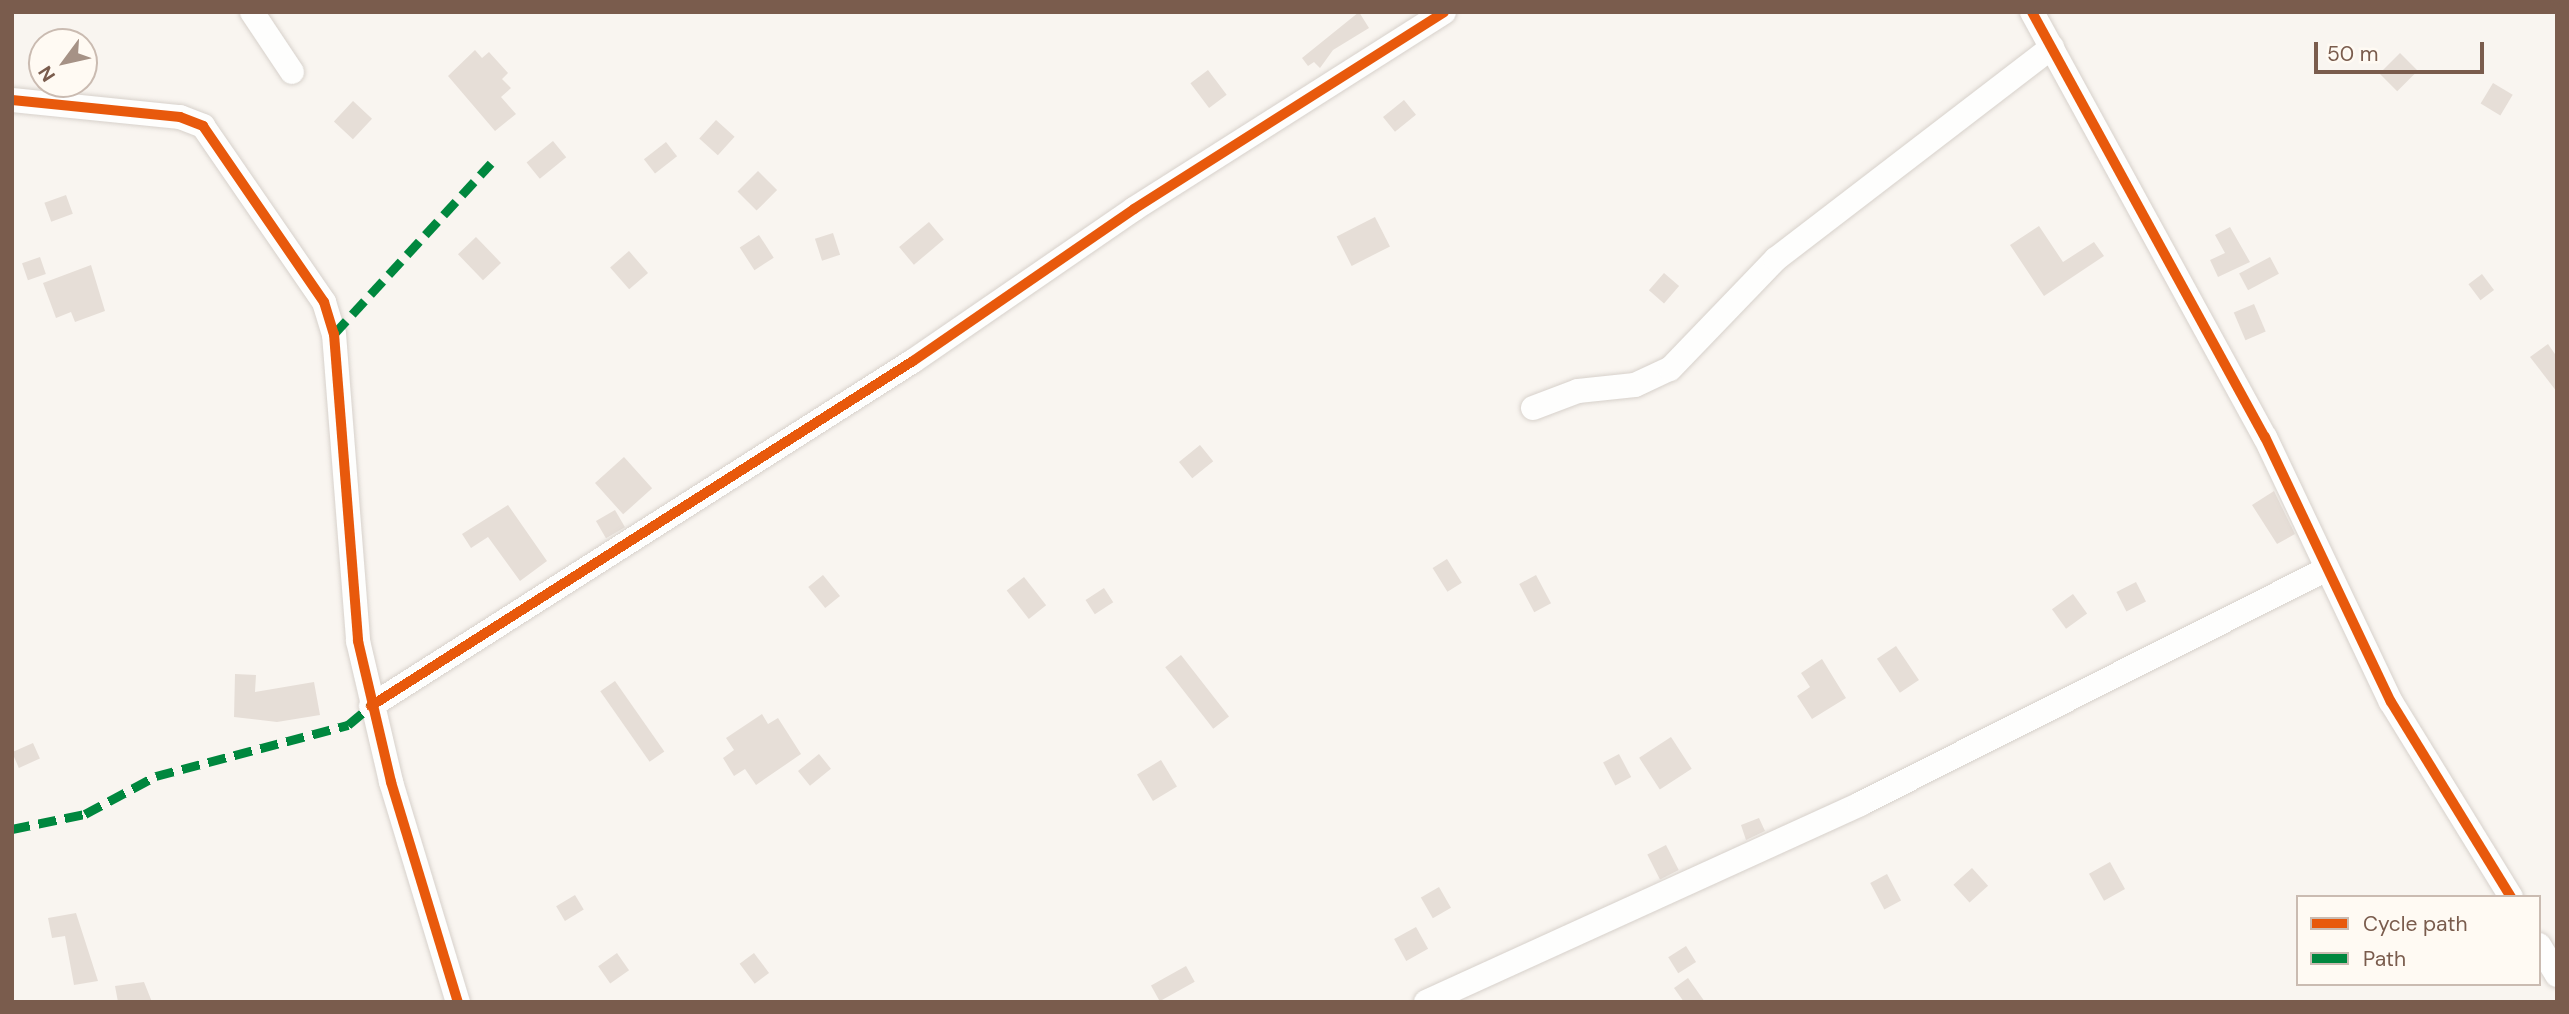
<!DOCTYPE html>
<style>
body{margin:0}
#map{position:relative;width:2569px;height:1014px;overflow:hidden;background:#f9f5f0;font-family:"DM Sans",sans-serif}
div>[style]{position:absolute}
.building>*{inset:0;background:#e6ded7;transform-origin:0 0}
.roads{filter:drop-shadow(0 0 2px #d7d1cb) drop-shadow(0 0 2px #d7d1cb)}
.street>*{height:24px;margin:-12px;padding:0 12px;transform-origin:12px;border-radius:12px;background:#fefefd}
.quiet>*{height:9px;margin-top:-4.5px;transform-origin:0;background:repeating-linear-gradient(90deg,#00873e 0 18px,transparent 0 27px)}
.cycleway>*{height:10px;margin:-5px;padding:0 5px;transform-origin:5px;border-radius:5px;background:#e8590c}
span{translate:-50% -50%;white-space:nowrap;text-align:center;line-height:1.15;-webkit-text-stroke:5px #fffaf3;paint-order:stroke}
.frame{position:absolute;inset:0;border:14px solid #7a5c4d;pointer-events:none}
.legend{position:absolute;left:2296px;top:895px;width:245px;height:91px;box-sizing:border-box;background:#fffaf3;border:2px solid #cabbb1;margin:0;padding:9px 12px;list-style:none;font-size:21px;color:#7a5c4d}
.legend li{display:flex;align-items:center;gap:14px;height:35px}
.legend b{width:35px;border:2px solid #cabbb1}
.north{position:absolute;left:28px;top:28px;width:70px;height:70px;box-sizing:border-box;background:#fffaf3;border:2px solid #cabbb1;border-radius:50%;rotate:237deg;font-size:19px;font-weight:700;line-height:28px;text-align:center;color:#7a5c4d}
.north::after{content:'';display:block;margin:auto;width:24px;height:32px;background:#a69286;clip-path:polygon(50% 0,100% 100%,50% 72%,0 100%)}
.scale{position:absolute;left:2314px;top:42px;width:170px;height:32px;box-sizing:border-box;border:4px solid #7a5c4d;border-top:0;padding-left:9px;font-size:21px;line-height:24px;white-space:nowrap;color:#7a5c4d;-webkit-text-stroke:5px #fffaf3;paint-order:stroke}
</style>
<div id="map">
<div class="building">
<i style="clip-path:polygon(1359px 12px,1369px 28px,1333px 50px,1320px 68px,1314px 62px,1308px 66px,1302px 58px)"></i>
<i style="clip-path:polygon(475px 50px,482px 58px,489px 52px,508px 73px,502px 79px,511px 88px,501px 97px,516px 114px,495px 131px,448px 76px)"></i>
<i style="left:2400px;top:53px;width:25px;height:29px;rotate:45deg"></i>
<i style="left:1208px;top:70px;width:31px;height:22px;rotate:53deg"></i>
<i style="left:2493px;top:83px;width:23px;height:24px;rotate:31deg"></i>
<i style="left:1404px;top:100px;width:19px;height:27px;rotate:51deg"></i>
<i style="left:353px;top:101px;width:26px;height:28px;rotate:43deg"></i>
<i style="left:716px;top:120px;width:25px;height:25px;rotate:42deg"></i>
<i style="left:553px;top:141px;width:21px;height:34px;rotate:51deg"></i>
<i style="left:666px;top:142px;width:18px;height:28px;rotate:52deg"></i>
<i style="left:758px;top:171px;width:27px;height:29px;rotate:45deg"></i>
<i style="left:66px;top:195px;width:20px;height:23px;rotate:70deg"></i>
<i style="left:1375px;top:217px;width:33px;height:43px;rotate:63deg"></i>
<i style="left:929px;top:222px;width:23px;height:39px;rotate:50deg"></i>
<i style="clip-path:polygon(2039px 226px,2063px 262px,2094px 242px,2104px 256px,2044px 296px,2010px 245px)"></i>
<i style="clip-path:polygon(2230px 227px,2250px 262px,2218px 277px,2210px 260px,2225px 253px,2215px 235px)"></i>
<i style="left:833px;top:233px;width:23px;height:19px;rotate:72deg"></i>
<i style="left:759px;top:235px;width:27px;height:23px;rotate:57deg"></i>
<i style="left:476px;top:237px;width:36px;height:25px;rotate:46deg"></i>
<i style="left:629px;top:251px;width:29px;height:25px;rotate:49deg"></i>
<i style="left:40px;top:257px;width:18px;height:19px;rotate:71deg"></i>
<i style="left:2270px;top:257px;width:19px;height:35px;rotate:62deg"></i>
<i style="clip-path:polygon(91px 265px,105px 311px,75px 322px,71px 312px,56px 318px,43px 283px)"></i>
<i style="left:1664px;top:273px;width:20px;height:23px;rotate:41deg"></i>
<i style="left:2482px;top:274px;width:20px;height:17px;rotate:53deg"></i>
<i style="left:2254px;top:304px;width:30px;height:22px;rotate:67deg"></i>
<i style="clip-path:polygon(2548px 344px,2557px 357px,2557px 392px,2530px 357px)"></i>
<i style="left:1200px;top:445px;width:21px;height:27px;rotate:51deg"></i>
<i style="left:624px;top:457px;width:42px;height:39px;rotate:48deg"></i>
<i style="clip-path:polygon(2274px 491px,2295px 534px,2277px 544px,2252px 505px)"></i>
<i style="clip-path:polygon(508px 505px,547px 561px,520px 581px,488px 537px,471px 548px,462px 534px)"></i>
<i style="left:615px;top:510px;width:20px;height:22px;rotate:60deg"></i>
<i style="left:1447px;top:559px;width:28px;height:17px;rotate:58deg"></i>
<i style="left:823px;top:575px;width:27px;height:19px;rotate:51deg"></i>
<i style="left:1536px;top:575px;width:32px;height:19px;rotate:62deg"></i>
<i style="left:1024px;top:577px;width:36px;height:22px;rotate:52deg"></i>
<i style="left:2136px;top:582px;width:22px;height:22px;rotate:63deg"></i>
<i style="left:1104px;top:588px;width:17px;height:22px;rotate:57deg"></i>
<i style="left:2073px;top:594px;width:24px;height:26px;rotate:54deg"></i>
<i style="left:1896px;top:646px;width:41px;height:23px;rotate:56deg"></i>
<i style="left:1181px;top:655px;width:78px;height:20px;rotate:52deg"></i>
<i style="clip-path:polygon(1822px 659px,1846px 698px,1812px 719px,1797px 696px,1810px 687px,1801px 673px)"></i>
<i style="clip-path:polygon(235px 674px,256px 675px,255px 692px,314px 682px,320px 715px,277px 722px,234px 717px)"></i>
<i style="left:615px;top:681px;width:86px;height:18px;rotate:55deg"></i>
<i style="clip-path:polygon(762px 714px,768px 724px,778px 718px,801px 754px,756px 785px,745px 769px,734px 776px,723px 758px,734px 750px,726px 738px)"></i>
<i style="left:1671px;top:737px;width:38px;height:38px;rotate:57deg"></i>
<i style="left:33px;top:743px;width:17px;height:23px;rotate:66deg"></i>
<i style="left:819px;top:754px;width:19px;height:27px;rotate:51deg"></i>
<i style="left:1619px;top:754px;width:26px;height:18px;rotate:62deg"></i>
<i style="left:1161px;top:760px;width:31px;height:28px;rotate:59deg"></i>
<i style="clip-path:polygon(1759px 818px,1765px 831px,1746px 840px,1741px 825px)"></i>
<i style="left:1666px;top:845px;width:28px;height:21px;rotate:63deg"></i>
<i style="left:2110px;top:862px;width:31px;height:24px;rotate:61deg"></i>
<i style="left:1972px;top:868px;width:24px;height:25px;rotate:48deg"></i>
<i style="left:1887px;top:874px;width:30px;height:19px;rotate:62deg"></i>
<i style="left:1439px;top:887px;width:24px;height:21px;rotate:60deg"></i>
<i style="left:575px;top:895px;width:17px;height:22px;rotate:59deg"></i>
<i style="clip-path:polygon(76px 913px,98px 981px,74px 985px,65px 936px,52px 938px,48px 918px)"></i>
<i style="left:1416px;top:927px;width:25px;height:25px;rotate:61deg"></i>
<i style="left:1686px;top:946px;width:19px;height:21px;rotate:58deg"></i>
<i style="left:617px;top:953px;width:21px;height:23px;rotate:55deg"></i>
<i style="left:754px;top:953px;width:25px;height:18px;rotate:53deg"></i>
<i style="left:1186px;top:966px;width:18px;height:40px;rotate:61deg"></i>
<i style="clip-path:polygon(1688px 978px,1705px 1002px,1684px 1002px,1674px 988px)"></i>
<i style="clip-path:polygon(144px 982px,152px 1002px,118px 1002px,115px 986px)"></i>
</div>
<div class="roads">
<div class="street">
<i style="left:252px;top:12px;width:72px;rotate:56.3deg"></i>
<i style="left:2032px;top:12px;width:485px;rotate:61.3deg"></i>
<i style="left:2265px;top:437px;width:293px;rotate:64.6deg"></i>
<i style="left:2391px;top:702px;width:229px;rotate:58.4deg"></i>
<i style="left:12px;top:100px;width:169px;rotate:5.8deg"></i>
<i style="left:180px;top:117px;width:25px;rotate:21deg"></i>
<i style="left:203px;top:126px;width:214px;rotate:55.5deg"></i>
<i style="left:324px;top:302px;width:34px;rotate:73deg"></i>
<i style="left:334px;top:334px;width:308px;rotate:85.5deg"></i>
<i style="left:358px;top:641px;width:145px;rotate:76.8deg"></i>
<i style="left:391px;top:782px;width:230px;rotate:73.1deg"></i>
<i style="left:1533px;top:408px;width:48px;rotate:-20.7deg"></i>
<i style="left:1578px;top:391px;width:57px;rotate:-6deg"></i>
<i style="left:1635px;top:385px;width:38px;rotate:-25deg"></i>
<i style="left:1670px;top:369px;width:153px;rotate:-46.1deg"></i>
<i style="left:1776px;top:259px;width:348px;rotate:-37.5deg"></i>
<i style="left:371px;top:706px;width:642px;rotate:-32.48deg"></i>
<i style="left:913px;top:361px;width:268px;rotate:-34.5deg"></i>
<i style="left:1134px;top:209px;width:367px;rotate:-32.4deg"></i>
<i style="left:2539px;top:945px;width:35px;rotate:59deg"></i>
<i style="left:1426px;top:1002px;width:477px;rotate:-24.5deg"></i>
<i style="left:1860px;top:804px;width:521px;rotate:-26.71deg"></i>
</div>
</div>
<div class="quiet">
<i style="left:334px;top:334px;width:232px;rotate:-47.4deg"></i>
<i style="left:12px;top:829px;width:75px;rotate:-11.6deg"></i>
<i style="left:85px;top:814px;width:81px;rotate:-28.2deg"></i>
<i style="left:156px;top:776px;width:199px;rotate:-14.9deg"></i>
<i style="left:348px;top:725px;width:30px;rotate:-40deg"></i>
</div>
<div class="cycleway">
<i style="left:2032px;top:12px;width:485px;rotate:61.3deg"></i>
<i style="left:2265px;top:437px;width:293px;rotate:64.6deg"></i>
<i style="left:2391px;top:702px;width:229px;rotate:58.4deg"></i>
<i style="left:12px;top:100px;width:169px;rotate:5.8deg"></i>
<i style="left:180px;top:117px;width:25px;rotate:21deg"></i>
<i style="left:203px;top:126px;width:214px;rotate:55.5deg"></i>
<i style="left:324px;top:302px;width:34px;rotate:73deg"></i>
<i style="left:334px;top:334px;width:308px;rotate:85.5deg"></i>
<i style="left:358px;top:641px;width:145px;rotate:76.8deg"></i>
<i style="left:391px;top:782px;width:230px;rotate:73.1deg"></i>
<i style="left:371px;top:706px;width:642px;rotate:-32.48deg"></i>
<i style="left:913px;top:361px;width:268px;rotate:-34.5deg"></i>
<i style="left:1134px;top:209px;width:367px;rotate:-32.4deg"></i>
</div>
<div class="frame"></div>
<ul class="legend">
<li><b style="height:9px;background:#e8590c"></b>Cycle path</li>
<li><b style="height:9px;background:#00873e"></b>Path</li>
</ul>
<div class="north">N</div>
<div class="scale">50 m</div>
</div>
